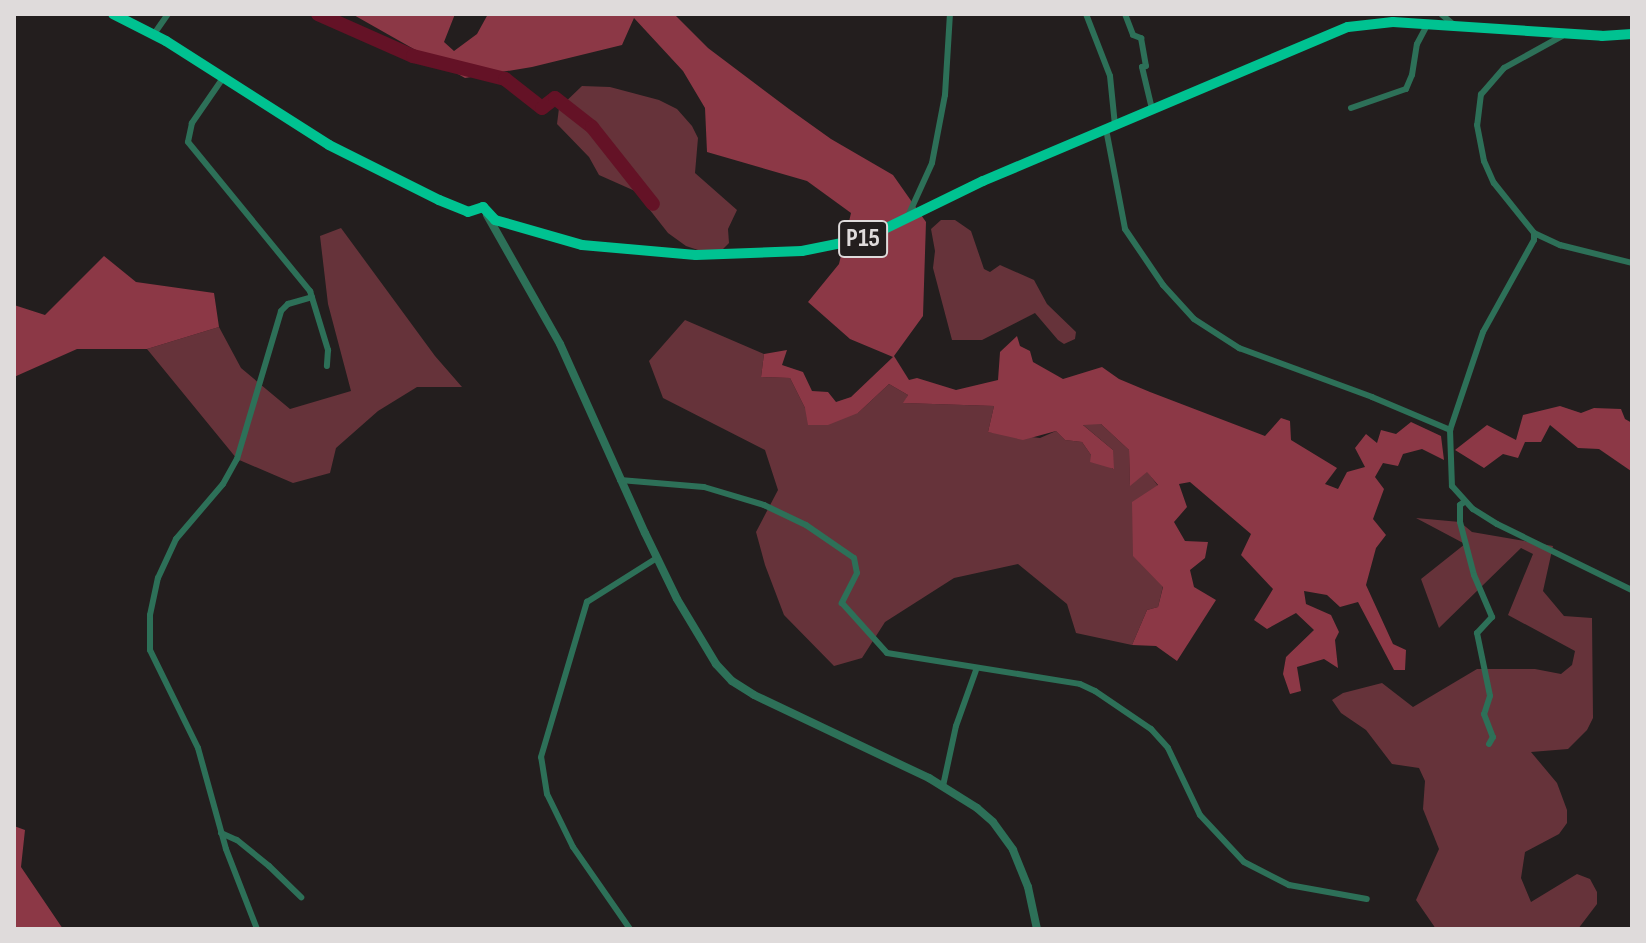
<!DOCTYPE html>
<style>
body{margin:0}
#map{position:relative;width:1646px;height:943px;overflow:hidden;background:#231e1e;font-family:"Sofia Sans Condensed",sans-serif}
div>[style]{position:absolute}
.green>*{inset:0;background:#66333a}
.forest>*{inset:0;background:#8c3846}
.river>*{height:14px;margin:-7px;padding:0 7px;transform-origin:7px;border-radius:7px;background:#641226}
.minor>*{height:6px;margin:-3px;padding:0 3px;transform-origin:3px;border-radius:3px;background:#2d7058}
.tertiary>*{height:8px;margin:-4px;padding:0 4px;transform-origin:4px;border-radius:4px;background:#2d7058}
.primary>*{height:10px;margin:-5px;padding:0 5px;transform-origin:5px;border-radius:5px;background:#00c291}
span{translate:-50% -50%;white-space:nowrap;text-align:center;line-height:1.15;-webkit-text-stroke:7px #231e1e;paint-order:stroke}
.shield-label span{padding:2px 6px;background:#231e1e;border:2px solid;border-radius:6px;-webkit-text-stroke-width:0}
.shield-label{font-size:26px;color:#dfdbdb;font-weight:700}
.frame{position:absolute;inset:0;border:16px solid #dfdbdb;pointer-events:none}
</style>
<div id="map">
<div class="green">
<i style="clip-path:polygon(582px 86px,610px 87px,659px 100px,677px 109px,692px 126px,698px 138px,695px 173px,737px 210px,728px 229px,729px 243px,722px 250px,701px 251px,686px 246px,668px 233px,635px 191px,599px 175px,589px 157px,557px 124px,559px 108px)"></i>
<i style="clip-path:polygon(941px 220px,955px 220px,971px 231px,984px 269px,990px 272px,1000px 265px,1034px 280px,1047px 304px,1076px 332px,1075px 339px,1064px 344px,1058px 340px,1035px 313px,982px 340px,952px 340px,933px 268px,935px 251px,931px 229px)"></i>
<i style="clip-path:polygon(341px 228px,435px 356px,462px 387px,417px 387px,378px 411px,336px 448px,330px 473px,293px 483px,237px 459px,147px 349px,219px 327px,241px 368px,290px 409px,351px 391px,328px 304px,320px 236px)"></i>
<i style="clip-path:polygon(685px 320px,764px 354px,761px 377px,790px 378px,805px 408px,858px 413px,889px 384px,908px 395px,904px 403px,994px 406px,988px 432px,1040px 438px,1056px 431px,1065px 440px,1082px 442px,1091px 455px,1113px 469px,1113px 450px,1082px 424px,1101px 424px,1129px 450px,1130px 485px,1147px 471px,1158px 486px,1163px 586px,1158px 607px,1147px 610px,1132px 645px,1076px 633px,1067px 604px,1018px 564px,954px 578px,885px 622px,862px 658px,834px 666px,784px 615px,765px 565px,756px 532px,778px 490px,765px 450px,663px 398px,649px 361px)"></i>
<i style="clip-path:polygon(1416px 518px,1460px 522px,1472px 532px,1553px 546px,1543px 591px,1564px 616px,1592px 618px,1593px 718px,1587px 730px,1568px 749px,1531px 752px,1557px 783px,1567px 810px,1567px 823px,1559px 834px,1525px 852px,1521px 878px,1531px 902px,1577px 874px,1590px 879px,1597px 892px,1597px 904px,1578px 929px,1436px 929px,1416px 900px,1439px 849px,1423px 809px,1425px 781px,1419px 768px,1392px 764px,1366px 730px,1341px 713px,1332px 700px,1343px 693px,1382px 683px,1413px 707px,1477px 669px,1535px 669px,1561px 674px,1572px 665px,1575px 651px,1508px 615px,1533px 554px,1521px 548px,1439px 628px,1421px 579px,1465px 544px)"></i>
</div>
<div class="forest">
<i style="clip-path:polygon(352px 14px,455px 14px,444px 42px,454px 51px,477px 34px,488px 14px,674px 14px,708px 48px,789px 109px,831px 139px,893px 175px,926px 222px,923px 316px,894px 356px,909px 380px,917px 378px,956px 390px,998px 380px,1000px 352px,1017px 336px,1020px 346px,1030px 351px,1033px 362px,1063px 379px,1102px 367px,1119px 379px,1150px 392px,1265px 436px,1281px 418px,1290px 421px,1291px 440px,1337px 468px,1325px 484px,1338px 489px,1347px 472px,1365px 467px,1355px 448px,1366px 434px,1377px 443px,1381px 430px,1396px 434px,1411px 422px,1441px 436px,1444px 460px,1422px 449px,1403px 454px,1398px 466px,1383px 463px,1375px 477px,1384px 489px,1373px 519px,1386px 535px,1376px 548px,1366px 585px,1393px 644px,1406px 650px,1405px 670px,1394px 670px,1358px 602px,1340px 607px,1327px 595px,1304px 591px,1306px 604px,1331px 615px,1339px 632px,1335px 640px,1338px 668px,1324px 659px,1297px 667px,1301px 691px,1290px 694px,1283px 674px,1286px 657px,1314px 630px,1296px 613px,1267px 629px,1254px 620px,1273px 589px,1241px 555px,1251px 534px,1190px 482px,1179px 484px,1187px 507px,1174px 522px,1185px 541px,1208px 542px,1205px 558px,1190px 570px,1194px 587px,1216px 600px,1177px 661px,1156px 646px,1132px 645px,1147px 610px,1158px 607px,1163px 587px,1133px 556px,1132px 502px,1158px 485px,1147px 472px,1130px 486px,1129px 450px,1101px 424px,1083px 425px,1113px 450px,1114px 469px,1090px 462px,1091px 455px,1082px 442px,1065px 440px,1056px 431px,1023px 440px,988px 432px,994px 406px,903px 403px,908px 395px,889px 384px,858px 413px,828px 425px,808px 425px,805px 408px,790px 378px,761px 377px,764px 354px,787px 350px,782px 365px,803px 372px,812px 391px,828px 392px,836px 402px,851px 397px,893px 357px,850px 339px,808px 302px,839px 264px,851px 213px,807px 181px,707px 152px,705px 108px,683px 71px,634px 18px,622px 45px,532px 67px,465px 78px)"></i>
<i style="clip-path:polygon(104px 256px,136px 282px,214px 293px,219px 327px,147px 349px,77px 349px,14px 377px,14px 305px,45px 315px)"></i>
<i style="clip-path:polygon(1560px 406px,1581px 413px,1594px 408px,1621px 409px,1625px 419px,1632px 423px,1631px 471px,1599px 449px,1578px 448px,1550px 425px,1541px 442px,1525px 442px,1518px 458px,1503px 454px,1484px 468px,1455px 450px,1487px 425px,1516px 440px,1523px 415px)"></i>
<i style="clip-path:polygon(14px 826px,25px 830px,21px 867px,63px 929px,14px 929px)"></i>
</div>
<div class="river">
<i style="left:318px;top:14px;width:104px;rotate:23.9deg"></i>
<i style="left:413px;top:56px;width:95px;rotate:14deg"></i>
<i style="left:505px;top:79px;width:47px;rotate:38.1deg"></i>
<i style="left:542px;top:108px;width:16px;rotate:-38deg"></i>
<i style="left:555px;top:98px;width:47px;rotate:38.1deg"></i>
<i style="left:592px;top:127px;width:98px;rotate:51.6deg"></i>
</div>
<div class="minor">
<i style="left:1086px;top:14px;width:66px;rotate:68.8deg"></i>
<i style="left:1110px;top:76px;width:49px;rotate:84.2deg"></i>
<i style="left:1125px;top:14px;width:22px;rotate:69deg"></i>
<i style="left:1133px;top:35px;width:9px;rotate:21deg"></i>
<i style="left:1141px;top:38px;width:28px;rotate:80deg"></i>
<i style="left:1146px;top:66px;width:4px;rotate:166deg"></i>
<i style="left:1142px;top:67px;width:43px;rotate:76.6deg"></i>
<i style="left:1441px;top:14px;width:16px;rotate:40deg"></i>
<i style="left:154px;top:34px;width:24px;rotate:-55deg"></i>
<i style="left:1562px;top:36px;width:66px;rotate:151.1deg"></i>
<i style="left:1504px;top:68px;width:35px;rotate:131deg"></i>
<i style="left:1481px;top:94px;width:31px;rotate:97deg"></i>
<i style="left:1477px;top:125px;width:37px;rotate:79deg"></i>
<i style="left:1484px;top:161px;width:24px;rotate:66deg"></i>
<i style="left:1494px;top:183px;width:64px;rotate:51.3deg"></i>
<i style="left:1534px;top:233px;width:29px;rotate:25deg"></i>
<i style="left:1560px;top:245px;width:74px;rotate:14deg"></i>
<i style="left:223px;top:78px;width:55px;rotate:124.6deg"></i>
<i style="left:192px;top:123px;width:19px;rotate:102deg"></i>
<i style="left:188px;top:142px;width:193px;rotate:50.7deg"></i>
<i style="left:310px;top:291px;width:62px;rotate:73deg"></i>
<i style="left:328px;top:350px;width:16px;rotate:94deg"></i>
<i style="left:1351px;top:108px;width:58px;rotate:-19.1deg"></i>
<i style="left:1406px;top:89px;width:15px;rotate:-67deg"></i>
<i style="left:1412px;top:75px;width:31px;rotate:-81deg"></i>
<i style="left:1417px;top:44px;width:24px;rotate:-62deg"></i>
<i style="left:1106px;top:129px;width:102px;rotate:79.2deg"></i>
<i style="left:1125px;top:229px;width:68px;rotate:55.8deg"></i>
<i style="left:1163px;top:285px;width:46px;rotate:47.6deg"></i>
<i style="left:1194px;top:319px;width:54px;rotate:32.8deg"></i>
<i style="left:1239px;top:348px;width:142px;rotate:20.2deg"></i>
<i style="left:1372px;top:397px;width:85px;rotate:22.9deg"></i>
<i style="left:908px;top:216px;width:58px;rotate:-65.6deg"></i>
<i style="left:932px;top:163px;width:69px;rotate:-79.2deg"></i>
<i style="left:945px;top:95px;width:81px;rotate:-86.5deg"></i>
<i style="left:1534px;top:233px;width:7px;rotate:90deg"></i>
<i style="left:1534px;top:240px;width:105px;rotate:119deg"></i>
<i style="left:1483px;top:332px;width:103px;rotate:108.6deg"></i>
<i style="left:1450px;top:430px;width:56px;rotate:88deg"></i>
<i style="left:1452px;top:486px;width:31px;rotate:48deg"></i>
<i style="left:1473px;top:509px;width:28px;rotate:32deg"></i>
<i style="left:1497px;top:524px;width:150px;rotate:26.1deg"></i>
<i style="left:620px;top:480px;width:84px;rotate:4.8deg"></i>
<i style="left:704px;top:487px;width:63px;rotate:16.7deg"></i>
<i style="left:764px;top:505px;width:47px;rotate:25.5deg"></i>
<i style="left:806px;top:525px;width:58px;rotate:34.5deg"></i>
<i style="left:854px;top:558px;width:15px;rotate:79deg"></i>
<i style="left:857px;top:573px;width:34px;rotate:117deg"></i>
<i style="left:842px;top:603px;width:67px;rotate:48deg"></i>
<i style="left:887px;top:653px;width:195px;rotate:9.1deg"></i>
<i style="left:1080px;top:684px;width:17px;rotate:25deg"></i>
<i style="left:1095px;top:691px;width:68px;rotate:34.2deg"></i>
<i style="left:1151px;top:729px;width:25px;rotate:48deg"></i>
<i style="left:1168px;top:748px;width:74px;rotate:64.5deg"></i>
<i style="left:1200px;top:815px;width:64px;rotate:46.9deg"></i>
<i style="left:1244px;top:862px;width:51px;rotate:27.1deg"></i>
<i style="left:1289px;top:885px;width:79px;rotate:10.2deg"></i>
<i style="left:1464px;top:502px;width:5px;rotate:143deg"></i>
<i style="left:1460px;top:505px;width:17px;rotate:90deg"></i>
<i style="left:1460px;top:522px;width:55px;rotate:75.2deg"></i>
<i style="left:1474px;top:575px;width:46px;rotate:66.8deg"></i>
<i style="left:1492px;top:617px;width:22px;rotate:133deg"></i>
<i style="left:1477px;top:633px;width:64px;rotate:78.3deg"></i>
<i style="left:1490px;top:696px;width:19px;rotate:108deg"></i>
<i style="left:1484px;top:714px;width:25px;rotate:69deg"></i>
<i style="left:1493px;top:737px;width:8px;rotate:120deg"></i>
<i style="left:943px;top:786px;width:61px;rotate:-77.8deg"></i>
<i style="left:956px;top:726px;width:59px;rotate:-70.3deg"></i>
<i style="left:221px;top:833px;width:17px;rotate:24deg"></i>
<i style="left:237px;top:840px;width:41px;rotate:39.1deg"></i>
<i style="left:269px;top:866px;width:45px;rotate:44.1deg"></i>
<i style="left:257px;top:929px;width:86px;rotate:-111.2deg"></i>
<i style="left:226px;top:849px;width:105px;rotate:-105.5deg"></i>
<i style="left:198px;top:748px;width:109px;rotate:-116.1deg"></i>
<i style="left:150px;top:650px;width:35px;rotate:-90deg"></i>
<i style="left:150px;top:615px;width:38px;rotate:-78deg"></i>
<i style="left:158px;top:578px;width:43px;rotate:-65.2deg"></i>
<i style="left:176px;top:539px;width:72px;rotate:-49.5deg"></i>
<i style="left:223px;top:484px;width:29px;rotate:-61deg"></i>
<i style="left:237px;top:459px;width:154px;rotate:-73.4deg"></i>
<i style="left:281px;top:311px;width:10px;rotate:-45deg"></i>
<i style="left:288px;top:304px;width:25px;rotate:-16deg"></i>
<i style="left:630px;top:929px;width:100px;rotate:-124.8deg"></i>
<i style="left:573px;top:847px;width:59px;rotate:-116.1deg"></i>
<i style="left:547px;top:794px;width:37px;rotate:-99deg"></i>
<i style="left:541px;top:757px;width:162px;rotate:-73.5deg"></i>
<i style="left:587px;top:602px;width:83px;rotate:-32.2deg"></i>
</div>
<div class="tertiary">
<i style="left:487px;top:215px;width:148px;rotate:60.5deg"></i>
<i style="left:560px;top:344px;width:207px;rotate:65.8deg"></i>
<i style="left:645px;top:533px;width:73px;rotate:64.1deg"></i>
<i style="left:677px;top:599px;width:76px;rotate:59deg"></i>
<i style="left:716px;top:664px;width:23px;rotate:47deg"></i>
<i style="left:732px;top:681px;width:26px;rotate:32deg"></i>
<i style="left:754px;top:695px;width:194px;rotate:25.4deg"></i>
<i style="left:929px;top:778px;width:57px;rotate:32deg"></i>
<i style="left:977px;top:808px;width:21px;rotate:41deg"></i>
<i style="left:993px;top:822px;width:34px;rotate:54deg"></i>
<i style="left:1013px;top:850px;width:40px;rotate:68deg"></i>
<i style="left:1028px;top:887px;width:43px;rotate:77.9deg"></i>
</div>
<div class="primary">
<i style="left:113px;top:14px;width:59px;rotate:27deg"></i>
<i style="left:166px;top:41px;width:193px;rotate:32.5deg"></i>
<i style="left:329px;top:145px;width:123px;rotate:26.6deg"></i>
<i style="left:439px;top:200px;width:31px;rotate:22deg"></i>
<i style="left:468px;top:212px;width:16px;rotate:-18deg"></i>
<i style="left:483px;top:207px;width:18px;rotate:47deg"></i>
<i style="left:495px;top:220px;width:91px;rotate:16deg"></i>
<i style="left:582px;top:245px;width:114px;rotate:5deg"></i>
<i style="left:696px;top:255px;width:106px;rotate:-2.2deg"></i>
<i style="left:802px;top:251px;width:65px;rotate:-11.5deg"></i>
<i style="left:866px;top:238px;width:130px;rotate:-26deg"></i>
<i style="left:983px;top:181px;width:396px;rotate:-22.9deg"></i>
<i style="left:1348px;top:27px;width:45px;rotate:-6.3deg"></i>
<i style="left:1393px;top:22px;width:209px;rotate:3.8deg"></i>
<i style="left:1602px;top:36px;width:30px;rotate:-4deg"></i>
</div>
<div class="shield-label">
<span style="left:863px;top:239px">P15</span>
</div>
<div class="frame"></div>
</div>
